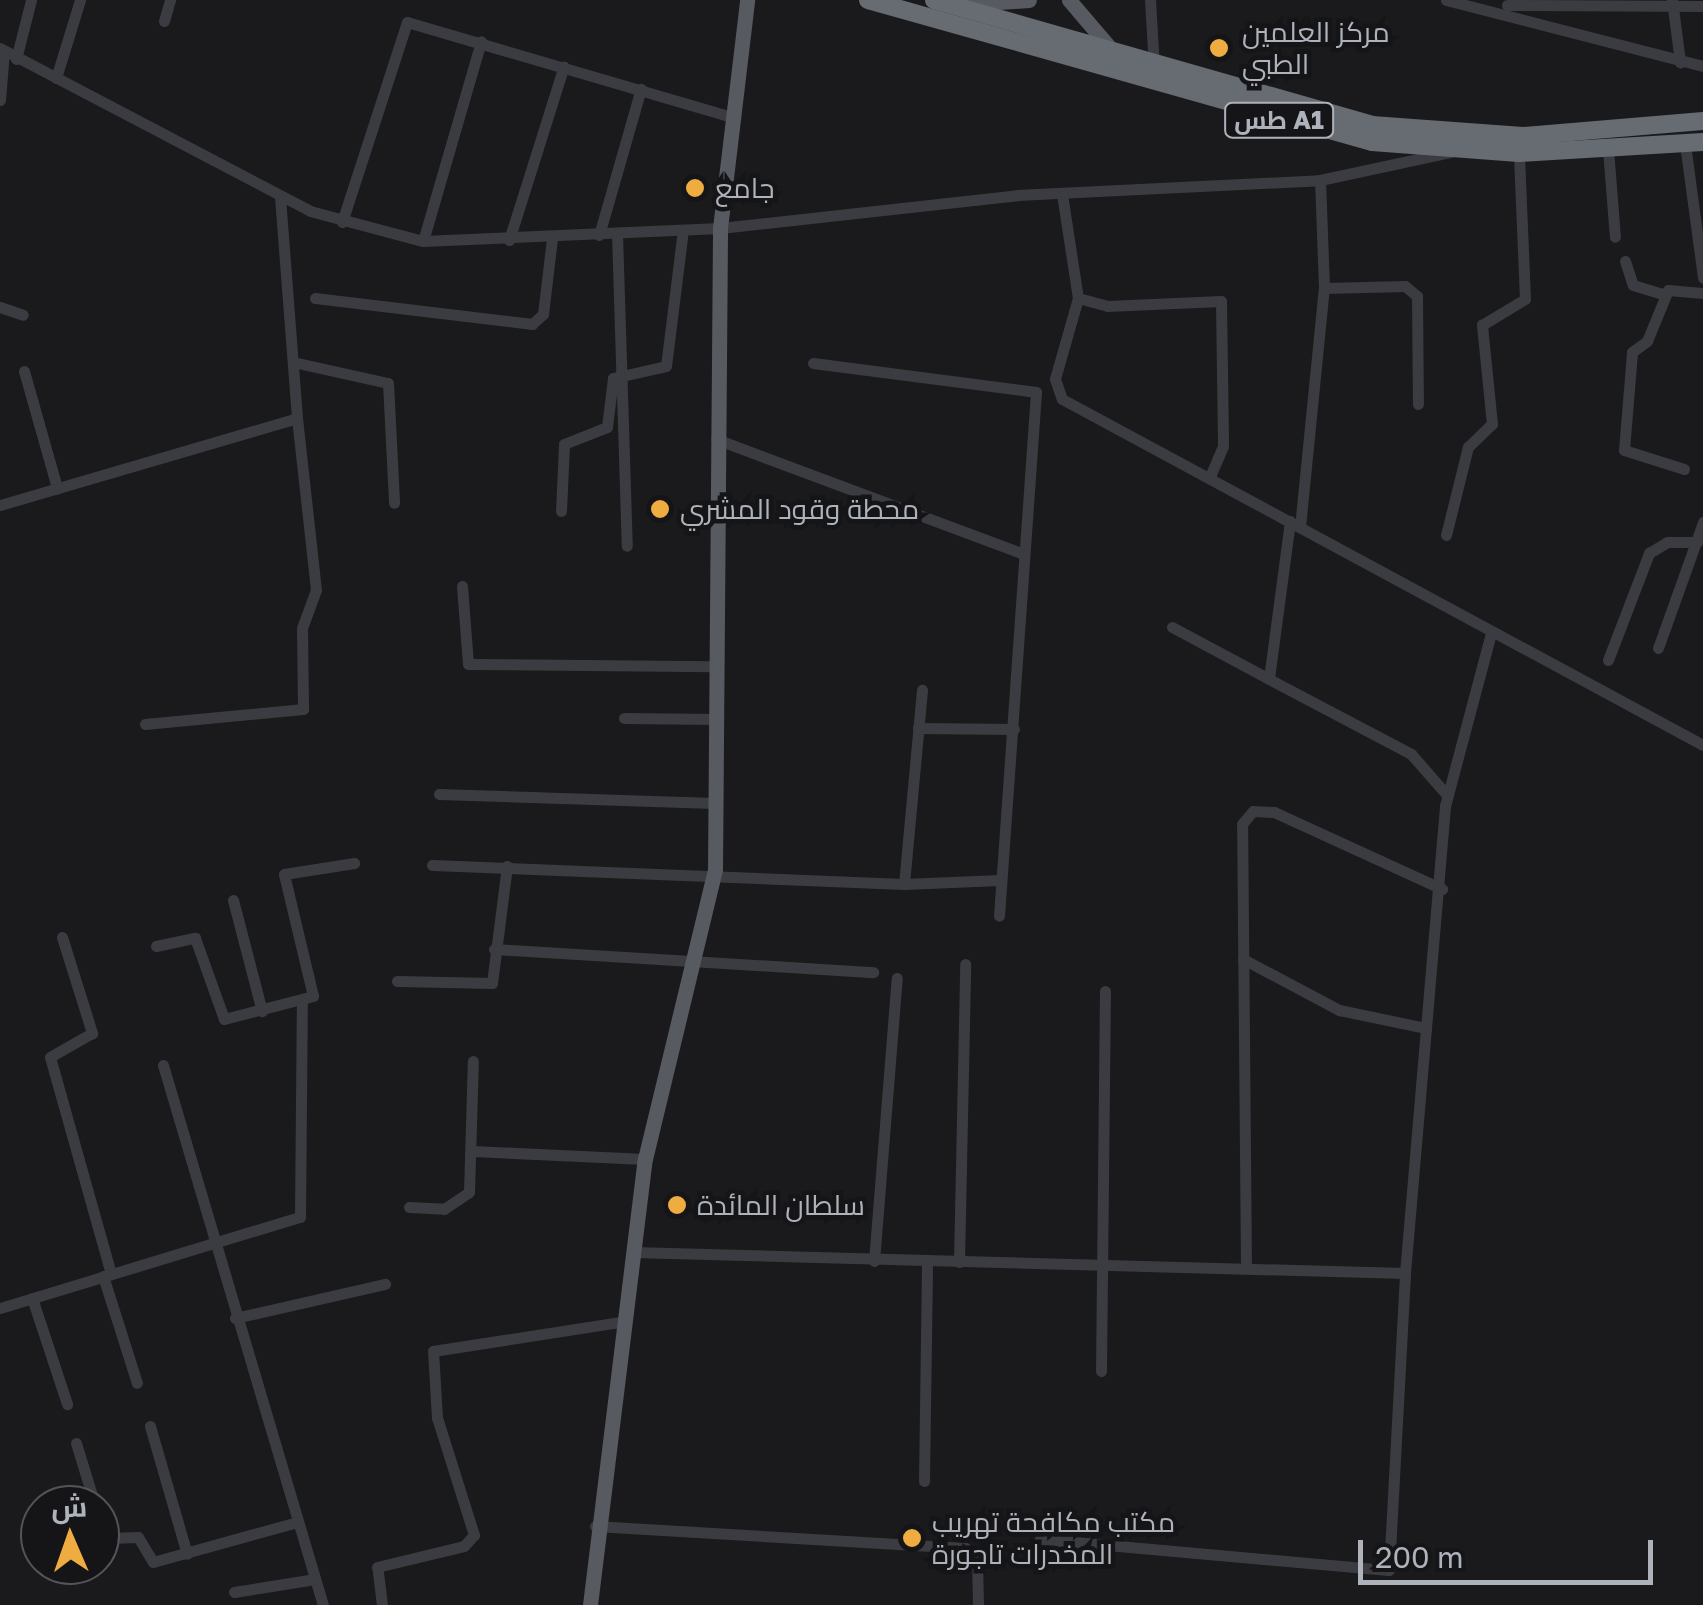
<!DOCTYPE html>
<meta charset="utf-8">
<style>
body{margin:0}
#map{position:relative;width:1703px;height:1605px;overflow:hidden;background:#1a1a1c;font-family:"Golos Text",Cairo,sans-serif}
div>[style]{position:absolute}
.minor>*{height:11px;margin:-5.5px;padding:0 5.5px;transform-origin:5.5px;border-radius:5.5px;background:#3b3c41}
.major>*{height:15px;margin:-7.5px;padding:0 7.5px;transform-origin:7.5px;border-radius:7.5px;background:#575a60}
.highway>*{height:18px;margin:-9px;padding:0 9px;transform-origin:9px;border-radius:9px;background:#676b72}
.dots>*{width:28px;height:28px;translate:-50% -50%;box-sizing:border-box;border:5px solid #151517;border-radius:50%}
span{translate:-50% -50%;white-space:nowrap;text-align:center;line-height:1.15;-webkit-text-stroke:9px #151517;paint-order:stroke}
.shield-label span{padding:2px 8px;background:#151517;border:2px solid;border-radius:8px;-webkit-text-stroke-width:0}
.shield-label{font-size:25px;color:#adb2bb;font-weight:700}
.poi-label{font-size:28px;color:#adb2bb}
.left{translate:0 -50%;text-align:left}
.north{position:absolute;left:20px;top:1485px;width:100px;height:100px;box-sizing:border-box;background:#151517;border:2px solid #525459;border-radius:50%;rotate:358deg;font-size:28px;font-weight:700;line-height:40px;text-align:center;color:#adb2bb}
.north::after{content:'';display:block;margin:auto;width:35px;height:45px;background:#efac40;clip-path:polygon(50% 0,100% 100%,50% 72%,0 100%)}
.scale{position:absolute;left:1358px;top:1540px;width:295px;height:45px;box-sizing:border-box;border:5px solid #adb2bb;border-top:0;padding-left:12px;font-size:30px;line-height:35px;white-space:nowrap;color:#adb2bb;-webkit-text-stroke:8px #151517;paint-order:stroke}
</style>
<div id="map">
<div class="minor">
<i style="left:1150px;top:0;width:67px;rotate:86.6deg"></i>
<i style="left:1446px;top:0;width:265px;rotate:14.4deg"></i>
<i style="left:1672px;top:0;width:63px;rotate:82.6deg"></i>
<i style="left:1507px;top:5px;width:196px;rotate:0.3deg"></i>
<i style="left:164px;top:21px;width:22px;rotate:-74deg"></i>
<i style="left:0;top:48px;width:350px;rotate:27.7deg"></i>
<i style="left:310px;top:211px;width:117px;rotate:14.9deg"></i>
<i style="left:423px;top:241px;width:297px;rotate:-2.5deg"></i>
<i style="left:720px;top:228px;width:299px;rotate:-6.3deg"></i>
<i style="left:1017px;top:195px;width:303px;rotate:-2.8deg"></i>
<i style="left:1320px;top:180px;width:134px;rotate:-12.1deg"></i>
<i style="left:16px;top:59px;width:61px;rotate:-75.7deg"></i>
<i style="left:56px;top:78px;width:82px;rotate:-72.9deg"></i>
<i style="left:0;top:100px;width:49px;rotate:-85.3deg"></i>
<i style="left:1685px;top:144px;width:135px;rotate:82.3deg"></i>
<i style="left:1608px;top:149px;width:88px;rotate:85.5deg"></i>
<i style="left:1062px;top:194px;width:105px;rotate:81.3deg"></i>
<i style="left:1078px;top:298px;width:84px;rotate:105.9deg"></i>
<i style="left:1055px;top:379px;width:21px;rotate:71deg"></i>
<i style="left:1062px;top:399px;width:728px;rotate:28.36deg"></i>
<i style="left:342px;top:222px;width:210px;rotate:-72deg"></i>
<i style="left:407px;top:22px;width:342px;rotate:16.3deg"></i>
<i style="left:617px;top:234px;width:312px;rotate:88.2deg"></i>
<i style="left:599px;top:235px;width:152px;rotate:-74deg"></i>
<i style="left:509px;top:240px;width:182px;rotate:-72.5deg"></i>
<i style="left:423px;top:241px;width:208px;rotate:-73.8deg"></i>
<i style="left:1625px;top:261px;width:25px;rotate:72deg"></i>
<i style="left:1633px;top:285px;width:31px;rotate:17deg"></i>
<i style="left:1324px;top:288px;width:81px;rotate:-1.4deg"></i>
<i style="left:1405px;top:286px;width:16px;rotate:40deg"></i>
<i style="left:1417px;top:296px;width:108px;rotate:89.5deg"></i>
<i style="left:315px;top:298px;width:219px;rotate:6.8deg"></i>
<i style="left:532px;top:324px;width:15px;rotate:-42deg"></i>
<i style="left:543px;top:314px;width:77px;rotate:-83.2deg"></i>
<i style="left:1078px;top:298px;width:30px;rotate:15deg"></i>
<i style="left:1107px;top:306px;width:114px;rotate:-2.5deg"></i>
<i style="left:1221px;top:301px;width:145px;rotate:89.2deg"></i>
<i style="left:1223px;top:446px;width:33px;rotate:113deg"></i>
<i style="left:0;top:307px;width:24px;rotate:19deg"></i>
<i style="left:293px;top:362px;width:97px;rotate:12.5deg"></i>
<i style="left:388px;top:383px;width:120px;rotate:87.1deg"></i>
<i style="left:813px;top:363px;width:225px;rotate:7.4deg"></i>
<i style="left:1036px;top:392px;width:525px;rotate:94.04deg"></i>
<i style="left:24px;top:371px;width:122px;rotate:74.2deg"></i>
<i style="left:716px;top:439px;width:328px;rotate:20.5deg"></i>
<i style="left:1684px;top:469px;width:63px;rotate:-162.4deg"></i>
<i style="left:1624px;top:450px;width:98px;rotate:-85.3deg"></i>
<i style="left:1632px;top:352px;width:19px;rotate:-36deg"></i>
<i style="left:1647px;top:341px;width:55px;rotate:-67.6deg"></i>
<i style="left:1668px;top:290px;width:35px;rotate:5deg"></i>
<i style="left:0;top:505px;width:309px;rotate:-16.3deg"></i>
<i style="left:297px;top:418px;width:222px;rotate:-94.4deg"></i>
<i style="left:561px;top:511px;width:67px;rotate:-87.4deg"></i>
<i style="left:564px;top:444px;width:46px;rotate:-21.6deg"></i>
<i style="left:607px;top:427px;width:49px;rotate:-83deg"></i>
<i style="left:613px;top:378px;width:54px;rotate:-12.8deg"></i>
<i style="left:666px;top:366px;width:137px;rotate:-82.9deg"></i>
<i style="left:1290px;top:521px;width:159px;rotate:97.6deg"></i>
<i style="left:1269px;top:679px;width:161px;rotate:27.8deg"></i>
<i style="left:1411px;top:754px;width:55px;rotate:48.7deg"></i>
<i style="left:1300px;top:527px;width:240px;rotate:-84.3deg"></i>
<i style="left:1324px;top:288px;width:108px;rotate:-92.1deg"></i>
<i style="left:1446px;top:535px;width:91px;rotate:-76deg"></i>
<i style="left:1468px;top:447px;width:33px;rotate:-44deg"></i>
<i style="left:1492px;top:424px;width:100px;rotate:-95.8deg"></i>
<i style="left:1482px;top:325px;width:50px;rotate:-31.2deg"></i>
<i style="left:1525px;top:299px;width:146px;rotate:-92.4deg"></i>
<i style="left:462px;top:586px;width:78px;rotate:85.6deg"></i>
<i style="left:468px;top:664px;width:247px;rotate:0.5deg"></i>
<i style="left:1172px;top:627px;width:110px;rotate:28.2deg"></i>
<i style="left:1658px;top:648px;width:134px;rotate:-70.3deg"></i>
<i style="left:1608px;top:660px;width:115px;rotate:-69deg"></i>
<i style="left:1649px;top:553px;width:21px;rotate:-31deg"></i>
<i style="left:1667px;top:542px;width:30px"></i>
<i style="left:624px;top:718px;width:92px;rotate:0.6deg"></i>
<i style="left:145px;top:724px;width:159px;rotate:-5.4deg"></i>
<i style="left:303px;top:709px;width:81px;rotate:-90.7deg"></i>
<i style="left:302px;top:628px;width:40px;rotate:-69.8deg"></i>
<i style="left:316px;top:590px;width:173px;rotate:-96.3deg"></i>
<i style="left:918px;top:728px;width:96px;rotate:0.6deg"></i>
<i style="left:439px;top:794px;width:275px;rotate:1.9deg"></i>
<i style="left:432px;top:865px;width:472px;rotate:2.3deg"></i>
<i style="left:904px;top:884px;width:195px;rotate:-84.7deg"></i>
<i style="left:904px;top:884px;width:96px;rotate:-2.4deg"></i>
<i style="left:233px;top:900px;width:115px;rotate:75.4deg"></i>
<i style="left:62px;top:937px;width:101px;rotate:72.6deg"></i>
<i style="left:92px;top:1033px;width:48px;rotate:150.3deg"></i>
<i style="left:50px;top:1057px;width:225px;rotate:74.3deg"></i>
<i style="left:156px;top:946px;width:40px;rotate:-12deg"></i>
<i style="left:195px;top:938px;width:86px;rotate:70.3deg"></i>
<i style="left:224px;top:1019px;width:92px;rotate:-14.5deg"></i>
<i style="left:313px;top:996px;width:125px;rotate:-103.4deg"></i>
<i style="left:284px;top:874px;width:71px;rotate:-8.9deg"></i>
<i style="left:494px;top:949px;width:380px;rotate:3.5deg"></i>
<i style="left:1243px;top:959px;width:109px;rotate:28deg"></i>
<i style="left:1339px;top:1010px;width:89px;rotate:11.7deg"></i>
<i style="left:397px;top:981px;width:95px;rotate:1.2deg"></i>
<i style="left:492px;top:983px;width:118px;rotate:-82.7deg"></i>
<i style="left:163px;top:1065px;width:563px;rotate:73.5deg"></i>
<i style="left:473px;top:1151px;width:172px;rotate:2.7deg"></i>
<i style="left:409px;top:1207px;width:35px;rotate:3deg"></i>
<i style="left:444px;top:1209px;width:30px;rotate:-34deg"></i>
<i style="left:469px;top:1192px;width:131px;rotate:-88.3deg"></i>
<i style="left:632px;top:1252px;width:773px;rotate:1.56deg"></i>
<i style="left:1405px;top:1273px;width:469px;rotate:-85.1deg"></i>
<i style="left:1445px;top:806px;width:179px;rotate:-75.1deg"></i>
<i style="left:874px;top:1261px;width:284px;rotate:-85.4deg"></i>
<i style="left:959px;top:1262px;width:298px;rotate:-88.8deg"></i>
<i style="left:1246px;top:1268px;width:444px;rotate:-90.5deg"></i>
<i style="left:1242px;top:824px;width:17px;rotate:-50deg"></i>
<i style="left:1253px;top:811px;width:21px;rotate:3deg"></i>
<i style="left:1274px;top:812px;width:185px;rotate:24.6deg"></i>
<i style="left:103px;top:1276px;width:112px;rotate:72.4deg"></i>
<i style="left:32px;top:1298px;width:112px;rotate:71.7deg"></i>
<i style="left:0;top:1308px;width:313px;rotate:-16.9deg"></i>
<i style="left:300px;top:1217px;width:217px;rotate:-89.5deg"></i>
<i style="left:235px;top:1318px;width:154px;rotate:-12.8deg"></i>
<i style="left:1101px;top:1371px;width:380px;rotate:-89.4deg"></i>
<i style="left:150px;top:1426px;width:133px;rotate:73.9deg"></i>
<i style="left:76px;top:1443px;width:65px;rotate:73deg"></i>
<i style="left:924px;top:1481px;width:219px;rotate:-89.2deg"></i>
<i style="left:100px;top:1519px;width:21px;rotate:65deg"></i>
<i style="left:109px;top:1538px;width:29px;rotate:-2deg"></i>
<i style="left:138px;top:1537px;width:29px;rotate:59deg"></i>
<i style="left:153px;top:1562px;width:149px;rotate:-15.5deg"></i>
<i style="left:595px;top:1526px;width:371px;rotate:3.4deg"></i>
<i style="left:965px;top:1548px;width:17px;rotate:45deg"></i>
<i style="left:977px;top:1560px;width:45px;rotate:88.7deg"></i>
<i style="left:1040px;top:1539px;width:350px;rotate:5.1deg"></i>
<i style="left:1389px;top:1570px;width:297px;rotate:-86.9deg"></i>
<i style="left:234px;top:1592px;width:82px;rotate:-9.1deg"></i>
<i style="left:382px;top:1605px;width:38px;rotate:-97deg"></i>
<i style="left:377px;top:1567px;width:89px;rotate:-13.6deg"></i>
<i style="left:464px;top:1546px;width:15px;rotate:-48deg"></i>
<i style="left:474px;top:1535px;width:123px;rotate:-107.5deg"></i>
<i style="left:437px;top:1418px;width:67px;rotate:-93.4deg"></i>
<i style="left:433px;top:1351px;width:190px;rotate:-8.8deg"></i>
</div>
<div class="major">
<i style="left:1069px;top:0;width:63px;rotate:49.5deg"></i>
<i style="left:969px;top:4px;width:60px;rotate:-3.8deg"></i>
<i style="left:590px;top:1605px;width:449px;rotate:-83deg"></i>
<i style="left:645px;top:1159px;width:297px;rotate:-76.4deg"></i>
<i style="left:715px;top:870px;width:642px;rotate:-89.55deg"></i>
<i style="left:720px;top:228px;width:230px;rotate:-83.2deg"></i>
</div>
<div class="highway">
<i style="left:868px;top:0;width:524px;rotate:15.73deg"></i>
<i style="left:1372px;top:142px;width:147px;rotate:4.3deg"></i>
<i style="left:1519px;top:153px;width:184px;rotate:-3.4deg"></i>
<i style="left:934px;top:0;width:455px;rotate:15.9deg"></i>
<i style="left:1372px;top:125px;width:151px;rotate:4.2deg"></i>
<i style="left:1523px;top:136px;width:181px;rotate:-4.8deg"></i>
</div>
<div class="dots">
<i style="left:1219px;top:48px;background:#efac40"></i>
<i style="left:695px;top:188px;background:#efac40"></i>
<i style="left:660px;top:509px;background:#efac40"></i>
<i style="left:677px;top:1205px;background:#efac40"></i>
<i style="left:912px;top:1538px;background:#efac40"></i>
</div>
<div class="shield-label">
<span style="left:1279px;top:120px">طس A1</span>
</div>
<div class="poi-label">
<span class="left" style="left:1242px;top:48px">مركز العلمين<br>الطبي</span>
<span class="left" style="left:715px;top:188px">جامع</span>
<span class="left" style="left:680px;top:509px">محطة وقود المشري</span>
<span class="left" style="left:697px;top:1205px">سلطان المائدة</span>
<span class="left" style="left:932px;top:1538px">مكتب مكافحة تهريب<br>المخدرات تاجورة</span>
</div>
<div class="north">ش</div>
<div class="scale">200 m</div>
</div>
